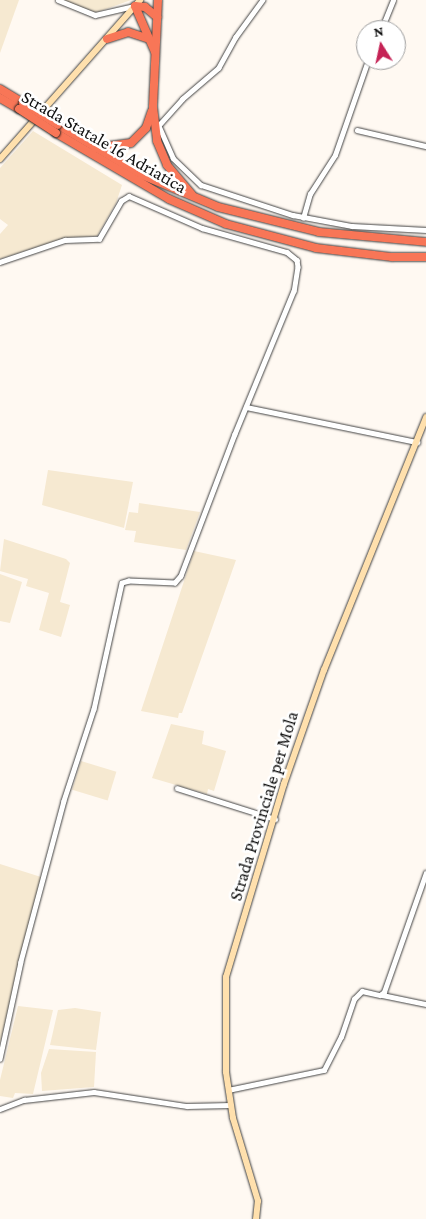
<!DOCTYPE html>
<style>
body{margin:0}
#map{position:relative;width:426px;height:1219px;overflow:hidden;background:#fff9f2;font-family:"Crimson Pro",serif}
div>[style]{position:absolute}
.farmland>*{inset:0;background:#f6e9d1;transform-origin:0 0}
.roads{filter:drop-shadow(0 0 1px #434343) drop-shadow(0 0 1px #434343)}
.street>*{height:4.5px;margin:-2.25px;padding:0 2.25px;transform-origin:2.25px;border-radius:2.25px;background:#fff}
.secondary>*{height:6px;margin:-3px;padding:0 3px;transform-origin:3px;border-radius:3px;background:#ffe0ad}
.highway>*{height:8px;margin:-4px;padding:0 4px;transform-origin:4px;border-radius:4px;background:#f87657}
.bridges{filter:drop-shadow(0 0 1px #212121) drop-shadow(0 0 1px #212121)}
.highway-bridge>*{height:8px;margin:-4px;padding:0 4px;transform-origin:4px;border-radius:4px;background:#f87657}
span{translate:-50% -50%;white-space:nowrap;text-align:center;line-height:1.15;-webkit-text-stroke:5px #fff;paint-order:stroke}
.street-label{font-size:18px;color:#101010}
.north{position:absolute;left:356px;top:20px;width:50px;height:50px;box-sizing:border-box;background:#fff;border:1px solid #9f9f9f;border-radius:50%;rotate:350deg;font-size:14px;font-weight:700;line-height:20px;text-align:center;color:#101010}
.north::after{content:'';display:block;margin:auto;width:18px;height:22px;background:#c52255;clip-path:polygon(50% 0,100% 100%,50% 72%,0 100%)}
</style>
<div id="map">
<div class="farmland">
<i style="clip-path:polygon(0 0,19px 0,0 53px)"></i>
<i style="clip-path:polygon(61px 0,131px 0,95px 13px)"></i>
<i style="clip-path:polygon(33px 131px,122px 185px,116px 203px,97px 236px,65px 238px,0 259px,0 234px,8px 225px,0 219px,0 168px)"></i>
<i style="clip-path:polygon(48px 470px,133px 482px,124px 528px,42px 505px)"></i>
<i style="clip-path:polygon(139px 503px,200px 512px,186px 550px,134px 542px,136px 531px,125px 530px,129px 512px,138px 513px)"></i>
<i style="clip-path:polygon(4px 539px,66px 559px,70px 563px,60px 602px,70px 605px,61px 637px,39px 630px,49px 593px,26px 586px,28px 579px,0 571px)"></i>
<i style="clip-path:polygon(194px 551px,236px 560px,182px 713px,179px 713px,178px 718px,141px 711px)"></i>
<i style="clip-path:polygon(0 574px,22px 582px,10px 623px,0 621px)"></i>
<i style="clip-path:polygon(171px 724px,204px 731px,202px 744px,226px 751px,214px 791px,208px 789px,207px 794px,152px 778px)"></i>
<i style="left:81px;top:761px;width:37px;height:30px;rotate:17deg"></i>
<i style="clip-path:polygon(0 864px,41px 877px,0 1043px)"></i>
<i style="clip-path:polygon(18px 1006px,53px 1010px,33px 1094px,15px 1093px,13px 1098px,0 1096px,0 1080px)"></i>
<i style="clip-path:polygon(75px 1008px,101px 1012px,96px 1050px,50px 1045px,58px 1010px)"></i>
<i style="clip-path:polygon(49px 1049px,96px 1052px,94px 1087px,42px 1091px,41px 1073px)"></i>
</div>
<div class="roads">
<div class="street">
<i style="left:58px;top:0;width:40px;rotate:22deg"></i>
<i style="left:95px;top:15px;width:40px;rotate:-13deg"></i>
<i style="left:263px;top:0;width:46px;rotate:126.1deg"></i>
<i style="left:236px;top:37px;width:35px;rotate:119deg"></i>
<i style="left:219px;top:68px;width:48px;rotate:139.3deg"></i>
<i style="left:183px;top:99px;width:36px;rotate:132deg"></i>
<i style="left:159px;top:126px;width:35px;rotate:66deg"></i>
<i style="left:173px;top:158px;width:39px;rotate:44deg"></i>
<i style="left:201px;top:185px;width:97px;rotate:18.1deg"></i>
<i style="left:293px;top:215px;width:60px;rotate:10.6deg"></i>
<i style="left:352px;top:226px;width:74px;rotate:3.1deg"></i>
<i style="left:381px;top:30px;width:32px;rotate:-68deg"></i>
<i style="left:357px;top:130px;width:71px;rotate:13.1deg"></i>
<i style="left:303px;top:218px;width:25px;rotate:-74deg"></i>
<i style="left:310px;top:194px;width:46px;rotate:-57.3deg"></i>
<i style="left:335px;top:155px;width:101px;rotate:-70.8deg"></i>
<i style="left:0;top:262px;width:69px;rotate:-18.7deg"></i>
<i style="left:65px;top:240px;width:34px;rotate:-2deg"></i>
<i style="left:99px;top:239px;width:44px;rotate:-59.9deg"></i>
<i style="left:121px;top:201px;width:9px;rotate:-32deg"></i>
<i style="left:129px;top:196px;width:80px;rotate:23.7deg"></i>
<i style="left:202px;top:228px;width:88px;rotate:15.8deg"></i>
<i style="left:287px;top:252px;width:13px;rotate:39deg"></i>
<i style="left:297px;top:260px;width:7px;rotate:82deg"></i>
<i style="left:298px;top:267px;width:24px;rotate:99deg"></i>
<i style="left:294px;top:291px;width:155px;rotate:112.4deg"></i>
<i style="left:235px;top:434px;width:152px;rotate:110.8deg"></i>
<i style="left:181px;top:576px;width:9px;rotate:131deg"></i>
<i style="left:175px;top:583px;width:46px;rotate:-177.5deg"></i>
<i style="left:129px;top:581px;width:7px;rotate:164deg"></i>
<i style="left:122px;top:583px;width:129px;rotate:102.5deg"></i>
<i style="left:94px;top:709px;width:97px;rotate:108.1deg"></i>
<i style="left:64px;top:801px;width:167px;rotate:105deg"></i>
<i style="left:21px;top:962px;width:99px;rotate:102.2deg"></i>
<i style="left:246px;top:407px;width:175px;rotate:11.6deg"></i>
<i style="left:177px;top:788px;width:103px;rotate:17.6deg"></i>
<i style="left:382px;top:995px;width:45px;rotate:11.6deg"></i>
<i style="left:228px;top:1090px;width:98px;rotate:-11.8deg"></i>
<i style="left:324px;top:1070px;width:37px;rotate:-63deg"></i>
<i style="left:341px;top:1037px;width:40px;rotate:-71.1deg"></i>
<i style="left:354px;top:999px;width:11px;rotate:-45deg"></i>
<i style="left:362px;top:991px;width:18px;rotate:13deg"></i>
<i style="left:380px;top:995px;width:5px;rotate:-37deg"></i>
<i style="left:384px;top:992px;width:126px;rotate:-70.6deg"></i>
<i style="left:0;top:1109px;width:26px;rotate:-21deg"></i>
<i style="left:24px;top:1100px;width:70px;rotate:-6.5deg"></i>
<i style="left:94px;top:1092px;width:94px;rotate:8.6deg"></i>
<i style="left:187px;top:1106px;width:43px;rotate:-1.3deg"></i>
</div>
<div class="secondary">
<i style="left:0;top:159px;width:212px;rotate:-48.6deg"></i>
<i style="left:256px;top:1219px;width:18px;rotate:-84deg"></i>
<i style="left:258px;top:1201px;width:87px;rotate:-106.8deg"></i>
<i style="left:233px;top:1118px;width:47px;rotate:-98.7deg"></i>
<i style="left:226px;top:1072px;width:95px;rotate:-90deg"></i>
<i style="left:226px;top:977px;width:202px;rotate:-73.3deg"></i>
<i style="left:284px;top:784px;width:121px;rotate:-70.7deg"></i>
<i style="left:324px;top:670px;width:273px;rotate:-68deg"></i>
</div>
<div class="highway">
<i style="left:158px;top:0;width:107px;rotate:92.7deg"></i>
<i style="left:153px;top:107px;width:34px;rotate:83deg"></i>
<i style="left:157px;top:141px;width:26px;rotate:67deg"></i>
<i style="left:167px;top:165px;width:39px;rotate:50deg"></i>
<i style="left:107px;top:39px;width:22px;rotate:-18deg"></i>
<i style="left:128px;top:32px;width:20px;rotate:18deg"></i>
<i style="left:155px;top:52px;width:50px;rotate:-113.5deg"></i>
<i style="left:135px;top:6px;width:10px;rotate:6deg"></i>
<i style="left:145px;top:7px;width:16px;rotate:40deg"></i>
<i style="left:0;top:89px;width:27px;rotate:31deg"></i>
<i style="left:0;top:98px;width:22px;rotate:30deg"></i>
<i style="left:58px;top:125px;width:98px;rotate:30.8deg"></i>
<i style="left:142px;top:175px;width:82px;rotate:22.8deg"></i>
<i style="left:218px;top:207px;width:104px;rotate:13.9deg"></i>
<i style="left:319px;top:232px;width:107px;rotate:5.3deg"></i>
<i style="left:56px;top:133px;width:131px;rotate:30.3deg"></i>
<i style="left:169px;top:199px;width:62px;rotate:23.7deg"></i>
<i style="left:226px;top:224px;width:93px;rotate:14.9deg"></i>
<i style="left:316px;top:248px;width:77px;rotate:6.8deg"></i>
<i style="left:392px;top:257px;width:34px"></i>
<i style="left:95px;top:148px;width:36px;rotate:-8deg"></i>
<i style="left:131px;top:143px;width:21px;rotate:-45deg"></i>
<i style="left:146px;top:128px;width:18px;rotate:-71deg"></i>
</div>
</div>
<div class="bridges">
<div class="highway-bridge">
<i style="left:23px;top:103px;width:41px;rotate:32.2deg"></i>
<i style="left:19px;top:109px;width:44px;rotate:33deg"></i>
</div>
</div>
<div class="street-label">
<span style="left:104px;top:142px;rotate:30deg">Strada Statale 16 Adriatica</span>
<span style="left:264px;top:806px;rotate:-73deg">Strada Provinciale per Mola</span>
</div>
<div class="north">N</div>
</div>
